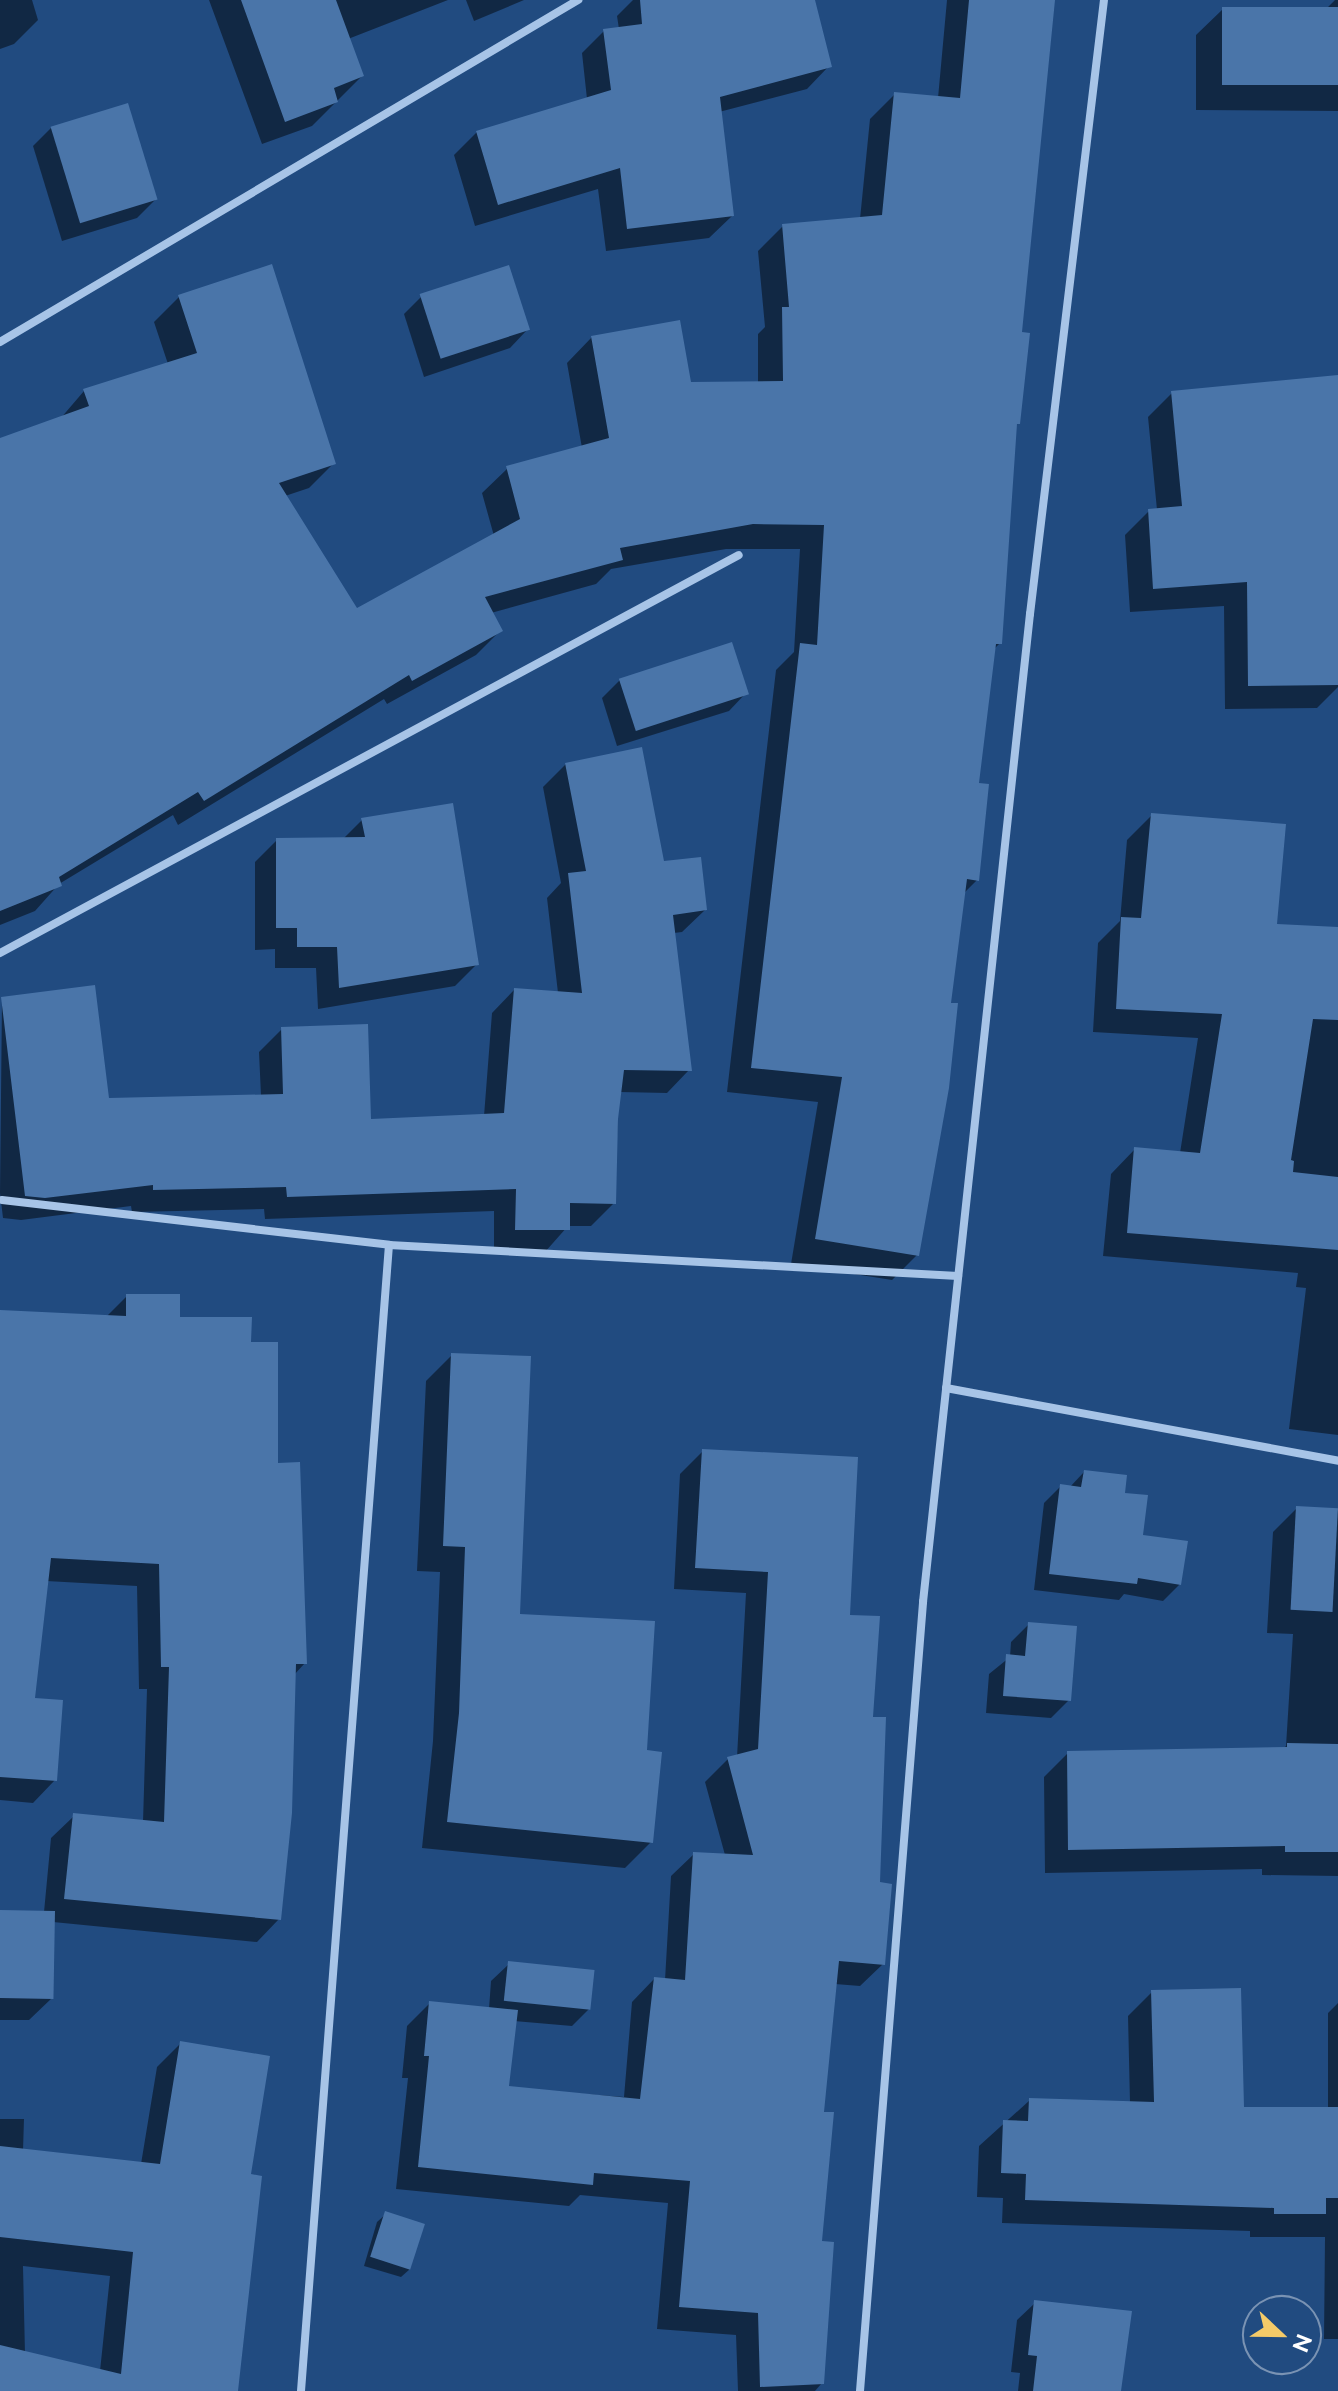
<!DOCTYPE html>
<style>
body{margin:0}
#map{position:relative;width:1338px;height:2391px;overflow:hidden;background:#214b80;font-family:Raleway,sans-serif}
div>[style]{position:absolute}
.shadow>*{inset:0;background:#0007}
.building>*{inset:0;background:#4a75a9;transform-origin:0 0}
.minor>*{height:8px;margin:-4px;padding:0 4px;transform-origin:4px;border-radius:4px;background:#a7c4e7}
span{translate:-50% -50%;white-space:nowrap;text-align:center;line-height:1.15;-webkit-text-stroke:8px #214b80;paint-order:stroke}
.north{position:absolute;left:1242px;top:2295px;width:80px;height:80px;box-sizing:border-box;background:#214b80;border:2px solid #7a93b3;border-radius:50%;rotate:112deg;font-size:22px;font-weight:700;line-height:32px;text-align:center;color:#fff}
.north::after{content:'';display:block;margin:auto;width:28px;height:36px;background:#f4ca68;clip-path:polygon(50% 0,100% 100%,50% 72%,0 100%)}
</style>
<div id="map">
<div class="shadow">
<i style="clip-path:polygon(0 0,32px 0,38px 20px,14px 44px,0 49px)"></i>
<i style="clip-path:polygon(209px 0,448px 0,348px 39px,362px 76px,312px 126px,262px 144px)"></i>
<i style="clip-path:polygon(466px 0,524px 0,474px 21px)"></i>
<i style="clip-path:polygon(633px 0,813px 0,829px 66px,807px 89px,719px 112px,732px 216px,709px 238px,606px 251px,598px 189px,475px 226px,454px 155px,477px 132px,587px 99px,582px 53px,604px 31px,619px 29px,617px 16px)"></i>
<i style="clip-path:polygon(947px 0,1053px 0,1020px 333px,1018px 423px,1015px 427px,1000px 643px,993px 650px,977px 785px,977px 880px,963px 894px,917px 1255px,892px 1280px,791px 1264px,818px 1102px,727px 1092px,776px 670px,794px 652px,800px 549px,726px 549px,611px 569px,596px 584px,491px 613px,501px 630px,476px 655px,387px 704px,384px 699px,178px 825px,173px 815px,59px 884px,35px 911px,0 925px,0 440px,60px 419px,84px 391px,168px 364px,154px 322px,180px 296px,334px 463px,309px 488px,285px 496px,356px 611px,494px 536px,482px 493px,508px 468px,582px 448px,567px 363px,592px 337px,689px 384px,758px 384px,758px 334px,765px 327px,758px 251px,783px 226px,860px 219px,870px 119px,895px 94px,938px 98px)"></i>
<i style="clip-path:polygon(1335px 0,1338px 0,1338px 111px,1196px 110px,1196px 35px,1223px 9px,1326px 9px)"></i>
<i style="clip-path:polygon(51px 128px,155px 200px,137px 218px,62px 241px,33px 146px)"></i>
<i style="clip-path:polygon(422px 296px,527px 330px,510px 348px,424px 377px,404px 314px)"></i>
<i style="clip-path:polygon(1338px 377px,1338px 687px,1317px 708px,1225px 709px,1224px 606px,1130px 612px,1125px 535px,1149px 511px,1157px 510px,1148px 417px,1172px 393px)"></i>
<i style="clip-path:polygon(620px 680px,746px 693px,729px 711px,617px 746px,602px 698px)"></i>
<i style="clip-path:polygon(566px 764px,705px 910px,682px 932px,674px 933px,689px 1070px,667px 1093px,619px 1092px,614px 1203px,591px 1226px,568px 1226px,545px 1252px,494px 1252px,494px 1211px,265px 1219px,264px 1209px,132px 1212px,131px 1206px,21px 1220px,3px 1218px,0 1193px,2px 999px,107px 1100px,261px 1096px,259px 1052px,282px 1029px,369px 1121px,484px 1116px,492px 1013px,514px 990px,558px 993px,547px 898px,561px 883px,543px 787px)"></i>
<i style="clip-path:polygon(1152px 815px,1275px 926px,1338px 929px,1338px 1435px,1289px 1429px,1306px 1288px,1296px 1287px,1298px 1273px,1103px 1256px,1111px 1174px,1135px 1149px,1180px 1153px,1198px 1038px,1093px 1032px,1098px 943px,1120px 921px,1127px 840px)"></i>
<i style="clip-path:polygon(362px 820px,477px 964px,455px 986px,318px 1009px,316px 968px,275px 968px,275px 949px,255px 950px,255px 862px,277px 840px,343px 839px)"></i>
<i style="clip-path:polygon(127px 1296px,249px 1344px,276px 1465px,305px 1663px,294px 1675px,279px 1919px,257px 1942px,53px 1922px,52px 1998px,29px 2020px,0 2020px,0 1912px,44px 1912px,51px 1838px,74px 1816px,143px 1822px,147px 1689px,139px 1689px,137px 1586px,46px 1581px,33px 1699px,55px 1780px,33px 1803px,0 1800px,0 1312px,105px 1318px)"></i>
<i style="clip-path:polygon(452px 1355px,518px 1616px,645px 1752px,651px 1842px,625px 1868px,422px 1848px,433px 1741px,440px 1572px,417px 1571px,426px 1381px)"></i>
<i style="clip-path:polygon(703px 1451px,848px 1616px,871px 1719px,883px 1964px,860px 1986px,835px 1984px,822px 2113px,822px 2383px,815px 2391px,738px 2391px,736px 2335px,657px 2329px,668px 2203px,580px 2195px,569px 2206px,396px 2189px,408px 2078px,402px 2078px,407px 2026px,430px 2003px,489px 2009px,491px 1981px,509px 1964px,590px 2008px,572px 2026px,514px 2021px,506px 2088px,624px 2097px,632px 2002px,654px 1979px,665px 1980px,671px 1876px,694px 1854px,725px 1855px,705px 1782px,728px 1759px,737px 1757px,746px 1593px,674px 1589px,680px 1474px)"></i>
<i style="clip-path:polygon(1084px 1472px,1123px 1494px,1141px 1537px,1180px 1584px,1163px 1601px,1124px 1594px,1119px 1600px,1034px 1590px,1044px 1503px,1061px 1486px,1069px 1488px)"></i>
<i style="clip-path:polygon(1297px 1508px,1338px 1510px,1338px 1876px,1262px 1875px,1262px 1869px,1045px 1873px,1044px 1777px,1068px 1753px,1283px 1749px,1286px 1746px,1293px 1634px,1267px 1633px,1273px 1532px)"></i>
<i style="clip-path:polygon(1029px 1624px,1069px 1700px,1051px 1718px,986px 1713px,989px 1674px,1010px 1657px,1011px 1642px)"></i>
<i style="clip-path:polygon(1152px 1992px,1242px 2109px,1328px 2109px,1328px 2013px,1338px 2003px,1338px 2339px,1324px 2339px,1325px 2237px,1250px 2237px,1250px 2231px,1002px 2223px,1003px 2198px,977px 2197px,979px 2146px,1030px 2100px,1130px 2103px,1128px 2016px)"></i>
<i style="clip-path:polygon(evenodd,181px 2043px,249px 2176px,236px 2391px,0 2391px,0 2119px,24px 2119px,23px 2151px,141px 2164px,157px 2067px,181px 2043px,23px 2266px,110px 2276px,100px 2371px,25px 2353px,23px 2266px)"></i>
<i style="clip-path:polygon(386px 2214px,410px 2269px,401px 2277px,364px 2266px,377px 2222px)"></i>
<i style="clip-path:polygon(1035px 2303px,1119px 2391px,1018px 2391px,1020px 2373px,1011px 2372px,1017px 2320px)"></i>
</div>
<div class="building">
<i style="clip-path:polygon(241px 0,336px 0,364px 76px,334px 88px,338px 102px,285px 122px)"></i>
<i style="clip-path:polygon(640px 0,815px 0,832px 67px,720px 97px,734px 216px,627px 229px,620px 168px,498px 205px,476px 131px,611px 90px,603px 29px,642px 24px)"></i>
<i style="clip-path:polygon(969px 0,1055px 0,1022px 332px,1030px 333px,1020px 424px,1017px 424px,1002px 644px,996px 644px,979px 783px,989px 784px,979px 881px,967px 879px,951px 1003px,958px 1003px,949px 1088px,919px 1256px,815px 1239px,842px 1077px,751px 1068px,800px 643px,817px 645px,824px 525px,753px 524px,620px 548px,623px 560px,485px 597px,503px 631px,412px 681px,409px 675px,204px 801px,198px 792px,59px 877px,62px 886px,0 911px,0 438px,89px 406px,83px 389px,197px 353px,178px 295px,272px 264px,336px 464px,279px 483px,357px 608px,520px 519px,506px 466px,609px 438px,591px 336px,680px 320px,691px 382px,783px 381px,782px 307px,789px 307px,782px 224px,882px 215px,894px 92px,960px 98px)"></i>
<i style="left:1222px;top:7px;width:116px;height:78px"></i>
<i style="left:128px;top:103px;width:101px;height:81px;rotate:73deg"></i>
<i style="left:509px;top:265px;width:68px;height:94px;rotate:72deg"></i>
<i style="clip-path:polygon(1338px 375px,1338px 685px,1248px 686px,1247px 582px,1153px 589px,1148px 509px,1182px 506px,1171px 391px)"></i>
<i style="left:732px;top:642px;width:55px;height:119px;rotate:72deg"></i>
<i style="clip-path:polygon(642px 747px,664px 861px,701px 857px,707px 910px,673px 915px,692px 1071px,624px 1070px,618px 1119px,616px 1204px,570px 1203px,570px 1230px,515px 1230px,516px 1189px,287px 1197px,286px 1187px,153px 1190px,153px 1185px,45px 1198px,25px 1196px,1px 997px,95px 985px,109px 1098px,283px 1094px,281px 1027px,368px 1024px,371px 1119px,504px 1113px,514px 988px,582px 993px,568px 873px,586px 871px,565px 763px)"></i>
<i style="clip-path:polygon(453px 803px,479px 965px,339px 988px,337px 947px,297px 947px,297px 928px,276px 928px,276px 838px,365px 837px,361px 818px)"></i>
<i style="clip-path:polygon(1151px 813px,1286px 824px,1277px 924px,1338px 927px,1338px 1020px,1313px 1019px,1291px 1160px,1294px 1161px,1293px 1172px,1338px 1177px,1338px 1250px,1127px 1233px,1134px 1147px,1200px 1153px,1222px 1014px,1116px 1009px,1121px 917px,1141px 918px)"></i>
<i style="clip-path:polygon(126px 1294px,180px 1294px,180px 1317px,252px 1317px,251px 1342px,278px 1342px,278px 1463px,300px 1462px,307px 1664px,296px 1664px,292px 1813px,281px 1920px,64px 1899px,73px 1813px,164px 1822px,169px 1667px,161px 1667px,159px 1564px,51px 1558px,35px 1698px,63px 1700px,57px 1781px,0 1777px,0 1310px,126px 1316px)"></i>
<i style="clip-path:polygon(451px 1353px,531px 1356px,520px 1614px,655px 1621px,647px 1750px,662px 1752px,653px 1843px,447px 1822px,459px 1713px,465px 1547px,443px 1546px)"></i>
<i style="clip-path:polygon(702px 1449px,858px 1457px,850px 1615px,880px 1616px,873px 1717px,886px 1717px,880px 1882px,892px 1884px,885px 1965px,839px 1961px,824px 2112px,834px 2112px,822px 2241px,834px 2242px,824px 2384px,760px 2387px,758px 2313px,679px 2307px,690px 2181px,594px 2173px,593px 2185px,418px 2167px,429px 2056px,424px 2056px,429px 2001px,518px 2010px,509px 2086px,640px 2099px,654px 1977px,685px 1980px,693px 1852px,753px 1855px,727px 1757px,758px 1749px,768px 1572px,695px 1568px)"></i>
<i style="clip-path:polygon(1084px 1470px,1127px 1475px,1125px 1493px,1148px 1495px,1143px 1535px,1188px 1541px,1181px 1585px,1138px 1578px,1137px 1584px,1049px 1574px,1060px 1484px,1081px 1487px)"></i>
<i style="left:1296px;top:1506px;width:42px;height:104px;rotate:3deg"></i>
<i style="clip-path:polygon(1028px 1622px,1077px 1626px,1071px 1701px,1003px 1696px,1006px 1654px,1025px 1656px)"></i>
<i style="clip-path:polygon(1287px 1743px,1338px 1744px,1338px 1852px,1285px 1852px,1285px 1846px,1068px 1850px,1067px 1751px,1287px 1747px)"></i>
<i style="left:0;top:1910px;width:55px;height:88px;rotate:1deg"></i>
<i style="left:508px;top:1961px;width:87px;height:40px;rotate:6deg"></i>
<i style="clip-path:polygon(1241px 1988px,1244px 2107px,1338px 2107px,1338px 2198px,1326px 2198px,1326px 2214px,1274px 2214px,1274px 2208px,1025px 2200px,1026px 2174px,1001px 2173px,1003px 2120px,1028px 2121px,1029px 2098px,1154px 2102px,1151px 1990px)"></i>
<i style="clip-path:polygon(180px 2041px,270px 2056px,251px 2174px,262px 2176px,238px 2391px,0 2391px,0 2345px,121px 2374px,133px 2252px,0 2237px,0 2146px,160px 2164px)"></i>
<i style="left:385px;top:2211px;width:42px;height:48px;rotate:18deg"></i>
<i style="clip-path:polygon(1034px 2300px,1132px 2311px,1121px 2391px,1033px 2391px,1037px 2356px,1028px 2355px)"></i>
</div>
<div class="minor">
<i style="left:0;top:342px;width:672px;rotate:-30.61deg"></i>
<i style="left:0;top:953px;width:839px;rotate:-28.31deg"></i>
<i style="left:2px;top:1200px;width:390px;rotate:6.6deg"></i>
<i style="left:389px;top:1245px;width:570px;rotate:3.12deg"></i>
<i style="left:946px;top:1388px;width:399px;rotate:10.5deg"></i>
<i style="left:301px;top:2391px;width:1149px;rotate:-85.61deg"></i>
<i style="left:860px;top:2391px;width:792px;rotate:-85.43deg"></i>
<i style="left:923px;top:1602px;width:994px;rotate:-83.82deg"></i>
<i style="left:1030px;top:614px;width:618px;rotate:-83.13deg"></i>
</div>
<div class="north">N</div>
</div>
